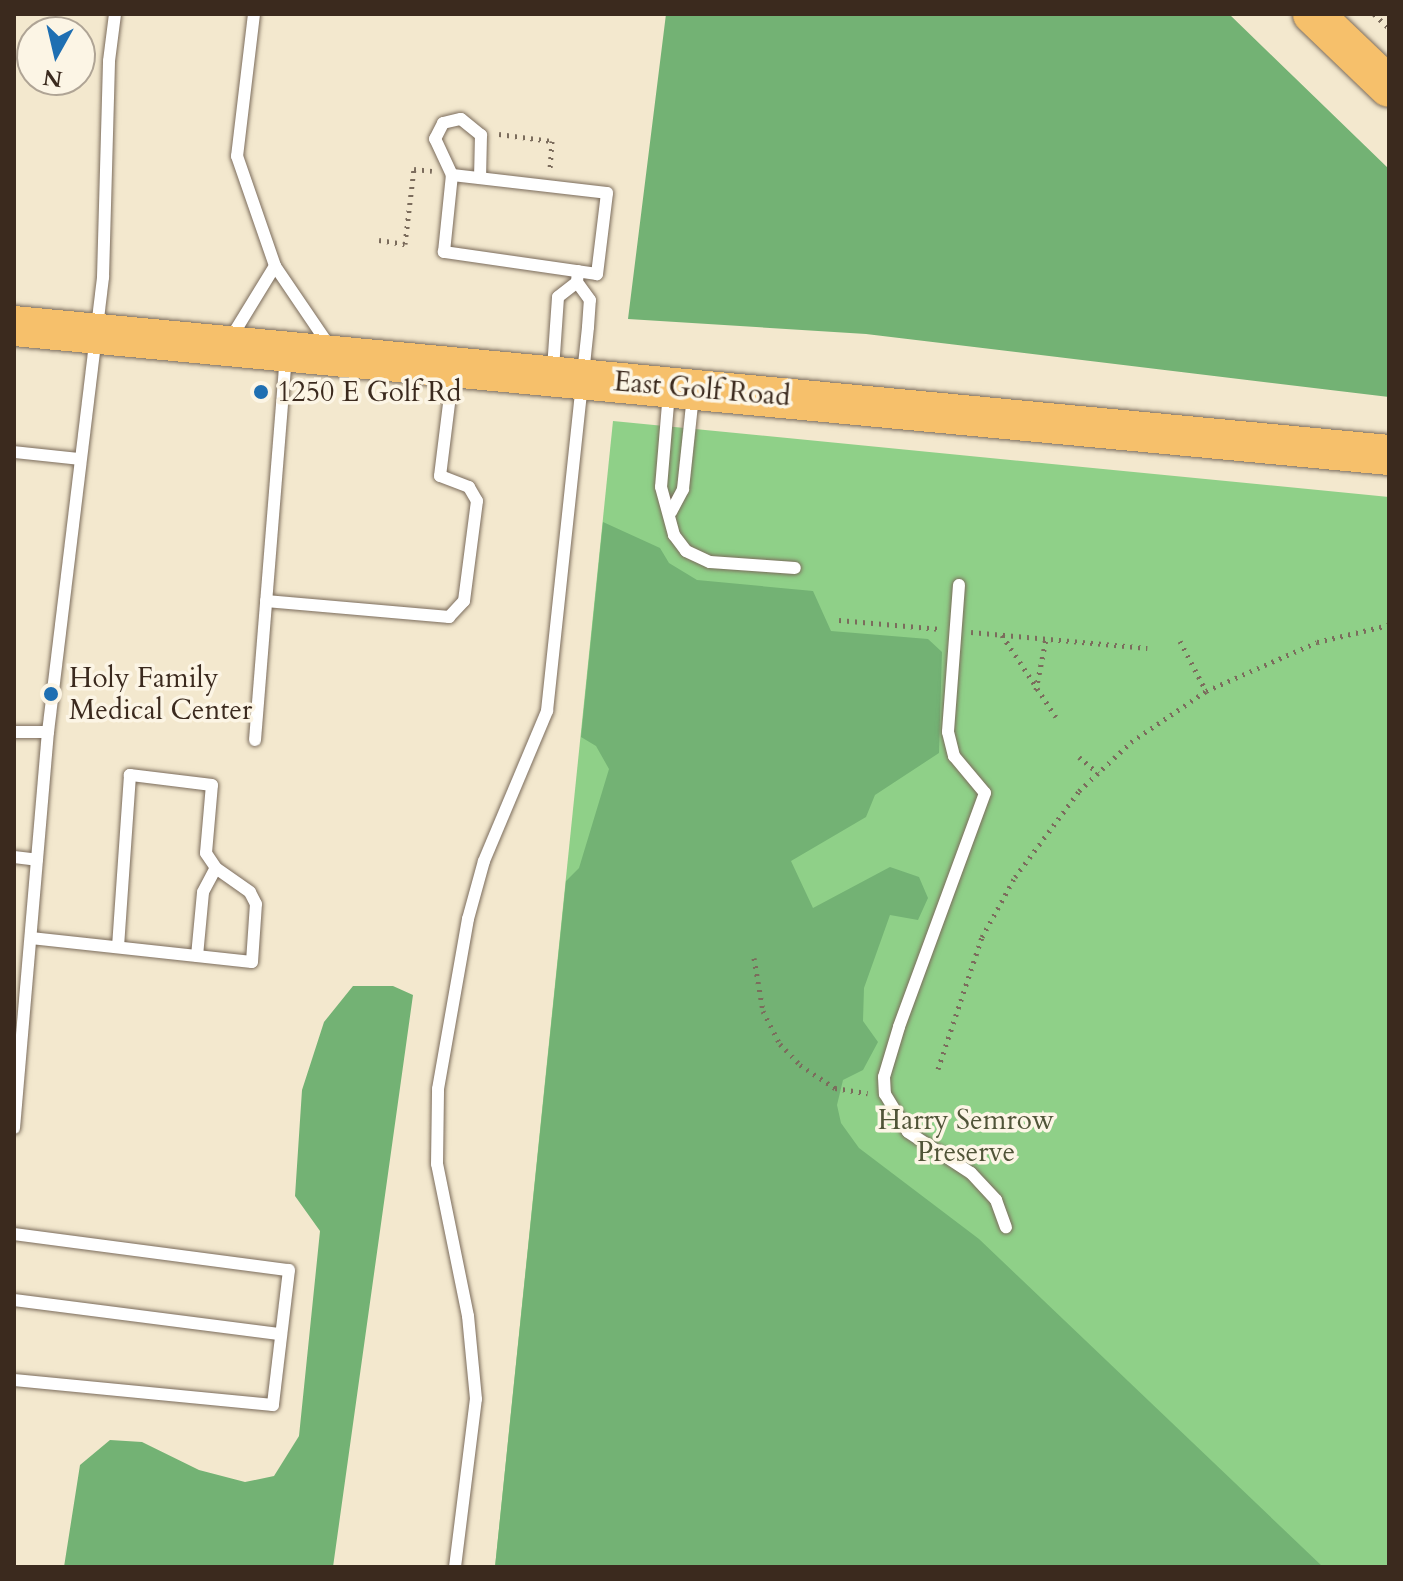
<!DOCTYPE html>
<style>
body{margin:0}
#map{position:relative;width:1403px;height:1581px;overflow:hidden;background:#f3e8ce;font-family:Cardo,serif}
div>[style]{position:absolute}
.green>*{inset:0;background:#8fd088}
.forest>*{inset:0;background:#73b274}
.path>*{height:5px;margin-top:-2.5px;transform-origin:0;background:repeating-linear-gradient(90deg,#7b6c5c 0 2px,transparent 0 8px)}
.roads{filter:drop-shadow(0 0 2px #7b6c5c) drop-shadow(0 0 2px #7b6c5c)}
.service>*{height:12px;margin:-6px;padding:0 6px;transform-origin:6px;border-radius:6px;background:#fff}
.primary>*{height:40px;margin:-20px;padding:0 20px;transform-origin:20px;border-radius:20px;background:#f6c06b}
.dots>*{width:22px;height:22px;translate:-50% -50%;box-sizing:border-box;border:4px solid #fcf5e5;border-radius:50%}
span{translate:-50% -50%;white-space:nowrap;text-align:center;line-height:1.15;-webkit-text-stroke:7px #fcf5e5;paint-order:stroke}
.street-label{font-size:28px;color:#3b2a1e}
.poi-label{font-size:28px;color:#3b2a1e}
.left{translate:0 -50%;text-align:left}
.park-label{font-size:28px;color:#505438}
.frame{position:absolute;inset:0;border:16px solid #3b2a1e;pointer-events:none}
.north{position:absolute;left:16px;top:16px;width:80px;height:80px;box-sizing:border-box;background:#fcf5e5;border:2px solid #afa495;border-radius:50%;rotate:188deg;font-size:22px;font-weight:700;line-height:32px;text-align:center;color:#3b2a1e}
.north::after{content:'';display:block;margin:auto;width:28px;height:36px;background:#1f6fb2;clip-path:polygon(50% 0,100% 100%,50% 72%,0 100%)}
</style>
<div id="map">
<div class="green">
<i style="clip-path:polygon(613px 421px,1389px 497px,1389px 1567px,495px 1567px)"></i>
</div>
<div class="forest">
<i style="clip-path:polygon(666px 14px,1229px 14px,1389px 169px,1389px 397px,866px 334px,628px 319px)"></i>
<i style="clip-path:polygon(603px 522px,660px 548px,669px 563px,697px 580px,813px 591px,831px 631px,928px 639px,942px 652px,939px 753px,875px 795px,866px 817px,791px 861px,813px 908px,890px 867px,919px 877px,928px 898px,918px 920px,890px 915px,864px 988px,863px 1021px,878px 1042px,863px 1070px,843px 1080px,837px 1105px,841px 1123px,859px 1148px,979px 1239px,1323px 1567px,495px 1567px,566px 881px,579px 868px,609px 769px,596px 746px,581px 737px)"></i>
<i style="clip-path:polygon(353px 986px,393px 986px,413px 995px,333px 1567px,64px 1567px,80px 1465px,110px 1440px,142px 1442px,199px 1470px,245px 1482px,274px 1476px,299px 1436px,320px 1231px,295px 1196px,302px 1090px,324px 1022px)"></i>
</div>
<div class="path">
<i style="left:1374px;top:14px;width:21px;rotate:43deg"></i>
<i style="left:499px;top:134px;width:53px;rotate:7.5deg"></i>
<i style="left:552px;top:141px;width:27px;rotate:94deg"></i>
<i style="left:379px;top:240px;width:26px;rotate:9deg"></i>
<i style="left:405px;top:244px;width:76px;rotate:-83.2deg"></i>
<i style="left:414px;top:169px;width:18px;rotate:6deg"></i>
<i style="left:839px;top:620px;width:102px;rotate:5deg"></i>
<i style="left:971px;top:632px;width:177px;rotate:5.2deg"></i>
<i style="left:1002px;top:635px;width:98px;rotate:56.6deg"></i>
<i style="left:1180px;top:641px;width:56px;rotate:62.5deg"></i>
<i style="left:1036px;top:690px;width:52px;rotate:-78.9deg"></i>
<i style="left:1079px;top:757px;width:25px;rotate:40deg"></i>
<i style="left:754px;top:958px;width:54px;rotate:80.4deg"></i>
<i style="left:763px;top:1011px;width:37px;rotate:63deg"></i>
<i style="left:780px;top:1044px;width:29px;rotate:46deg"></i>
<i style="left:800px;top:1065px;width:42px;rotate:33.3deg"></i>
<i style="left:835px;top:1088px;width:33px;rotate:9deg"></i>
<i style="left:938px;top:1069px;width:139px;rotate:-71.6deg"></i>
<i style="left:982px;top:937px;width:68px;rotate:-61.2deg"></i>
<i style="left:1015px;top:877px;width:107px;rotate:-53.3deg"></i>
<i style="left:1079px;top:791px;width:71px;rotate:-43.3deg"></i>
<i style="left:1131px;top:742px;width:91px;rotate:-34.2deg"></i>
<i style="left:1206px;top:691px;width:121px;rotate:-23.8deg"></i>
<i style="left:1317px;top:642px;width:74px;rotate:-13.3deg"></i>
</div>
<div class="roads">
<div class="service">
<i style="left:254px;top:14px;width:143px;rotate:96.8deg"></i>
<i style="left:237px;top:156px;width:116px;rotate:70.9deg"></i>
<i style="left:275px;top:266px;width:98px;rotate:55.8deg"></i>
<i style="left:452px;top:175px;width:156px;rotate:6.6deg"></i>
<i style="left:607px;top:193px;width:82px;rotate:97deg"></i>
<i style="left:597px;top:274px;width:155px;rotate:-171.8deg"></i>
<i style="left:444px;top:252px;width:77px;rotate:-84.1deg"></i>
<i style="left:452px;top:175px;width:40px;rotate:-115deg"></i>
<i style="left:435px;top:139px;width:18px;rotate:-63deg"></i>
<i style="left:443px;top:123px;width:18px;rotate:-13deg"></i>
<i style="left:461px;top:119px;width:26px;rotate:39deg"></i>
<i style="left:481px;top:135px;width:43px;rotate:91.3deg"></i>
<i style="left:229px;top:341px;width:88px;rotate:-58.5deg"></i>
<i style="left:553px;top:369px;width:72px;rotate:-86deg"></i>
<i style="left:558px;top:297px;width:24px;rotate:-38deg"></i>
<i style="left:669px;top:392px;width:95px;rotate:94.8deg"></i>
<i style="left:661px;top:487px;width:50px;rotate:74.8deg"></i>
<i style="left:674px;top:535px;width:20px;rotate:53deg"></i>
<i style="left:686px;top:551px;width:26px;rotate:25deg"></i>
<i style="left:710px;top:562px;width:85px;rotate:4deg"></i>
<i style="left:14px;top:452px;width:66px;rotate:6.1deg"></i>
<i style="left:671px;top:512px;width:26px;rotate:-62deg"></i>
<i style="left:683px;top:489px;width:95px;rotate:-83.9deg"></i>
<i style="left:959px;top:585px;width:147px;rotate:94.3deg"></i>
<i style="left:948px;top:732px;width:25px;rotate:76deg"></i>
<i style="left:954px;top:756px;width:48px;rotate:50deg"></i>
<i style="left:985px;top:793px;width:249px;rotate:110.2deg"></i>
<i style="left:899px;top:1027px;width:52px;rotate:106.7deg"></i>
<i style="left:884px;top:1077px;width:17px;rotate:87deg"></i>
<i style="left:885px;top:1094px;width:44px;rotate:58.8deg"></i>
<i style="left:908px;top:1132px;width:75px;rotate:33.1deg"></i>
<i style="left:971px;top:1173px;width:37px;rotate:47deg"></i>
<i style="left:996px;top:1200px;width:29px;rotate:70deg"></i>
<i style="left:266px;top:601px;width:184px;rotate:5deg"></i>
<i style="left:449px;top:617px;width:22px;rotate:-47deg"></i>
<i style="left:464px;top:601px;width:101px;rotate:-82.6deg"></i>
<i style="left:477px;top:501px;width:16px;rotate:-120deg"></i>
<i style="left:469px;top:487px;width:31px;rotate:-159deg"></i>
<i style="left:440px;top:476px;width:105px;rotate:-82.9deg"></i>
<i style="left:14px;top:732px;width:34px"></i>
<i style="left:255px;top:740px;width:383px;rotate:-85.4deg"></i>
<i style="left:14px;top:857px;width:23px;rotate:7deg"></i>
<i style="left:31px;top:938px;width:222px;rotate:6.2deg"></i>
<i style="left:252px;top:962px;width:58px;rotate:-86.1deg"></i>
<i style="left:256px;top:904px;width:13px;rotate:-117deg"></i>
<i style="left:250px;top:892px;width:42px;rotate:-144.8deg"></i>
<i style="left:216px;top:868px;width:18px;rotate:-124deg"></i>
<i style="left:206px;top:853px;width:68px;rotate:-85deg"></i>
<i style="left:212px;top:785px;width:83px;rotate:-173deg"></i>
<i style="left:130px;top:775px;width:172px;rotate:94deg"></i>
<i style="left:197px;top:956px;width:64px;rotate:-84.6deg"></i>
<i style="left:203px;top:892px;width:27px;rotate:-62deg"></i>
<i style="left:14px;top:1128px;width:397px;rotate:-85.1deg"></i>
<i style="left:48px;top:732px;width:458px;rotate:-83.1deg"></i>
<i style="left:103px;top:277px;width:216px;rotate:-88.4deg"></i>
<i style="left:109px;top:61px;width:47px;rotate:-82.7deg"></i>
<i style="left:14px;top:1234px;width:277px;rotate:7.5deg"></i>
<i style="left:289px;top:1270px;width:136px;rotate:96.8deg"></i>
<i style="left:273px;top:1405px;width:260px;rotate:-174.5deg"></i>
<i style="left:14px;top:1300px;width:269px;rotate:7.3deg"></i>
<i style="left:455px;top:1567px;width:169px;rotate:-82.9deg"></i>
<i style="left:476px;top:1399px;width:83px;rotate:-95.5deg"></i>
<i style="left:468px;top:1316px;width:155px;rotate:-101.5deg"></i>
<i style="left:437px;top:1164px;width:75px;rotate:-89.2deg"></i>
<i style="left:438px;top:1089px;width:173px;rotate:-80deg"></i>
<i style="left:468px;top:919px;width:60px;rotate:-74.6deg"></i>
<i style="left:484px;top:861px;width:163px;rotate:-67.2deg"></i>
<i style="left:547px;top:711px;width:386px;rotate:-83.9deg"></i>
<i style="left:588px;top:327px;width:27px;rotate:-86deg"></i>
<i style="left:590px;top:300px;width:22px;rotate:-126deg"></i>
<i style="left:577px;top:282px;width:11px;rotate:-85deg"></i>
</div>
<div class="primary">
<i style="left:1313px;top:14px;width:105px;rotate:43.8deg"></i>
<i style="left:14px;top:326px;width:1381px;rotate:5.36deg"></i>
</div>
</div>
<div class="dots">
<i style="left:261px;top:392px;background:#1f6fb2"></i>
<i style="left:51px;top:694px;background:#1f6fb2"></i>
</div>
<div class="street-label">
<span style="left:702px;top:389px;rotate:5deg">East Golf Road</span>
</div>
<div class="poi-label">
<span class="left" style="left:277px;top:392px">1250 E Golf Rd</span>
<span class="left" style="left:69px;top:694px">Holy Family<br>Medical Center</span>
</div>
<div class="park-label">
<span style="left:966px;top:1136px">Harry Semrow<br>Preserve</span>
</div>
<div class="frame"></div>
<div class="north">N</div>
</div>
